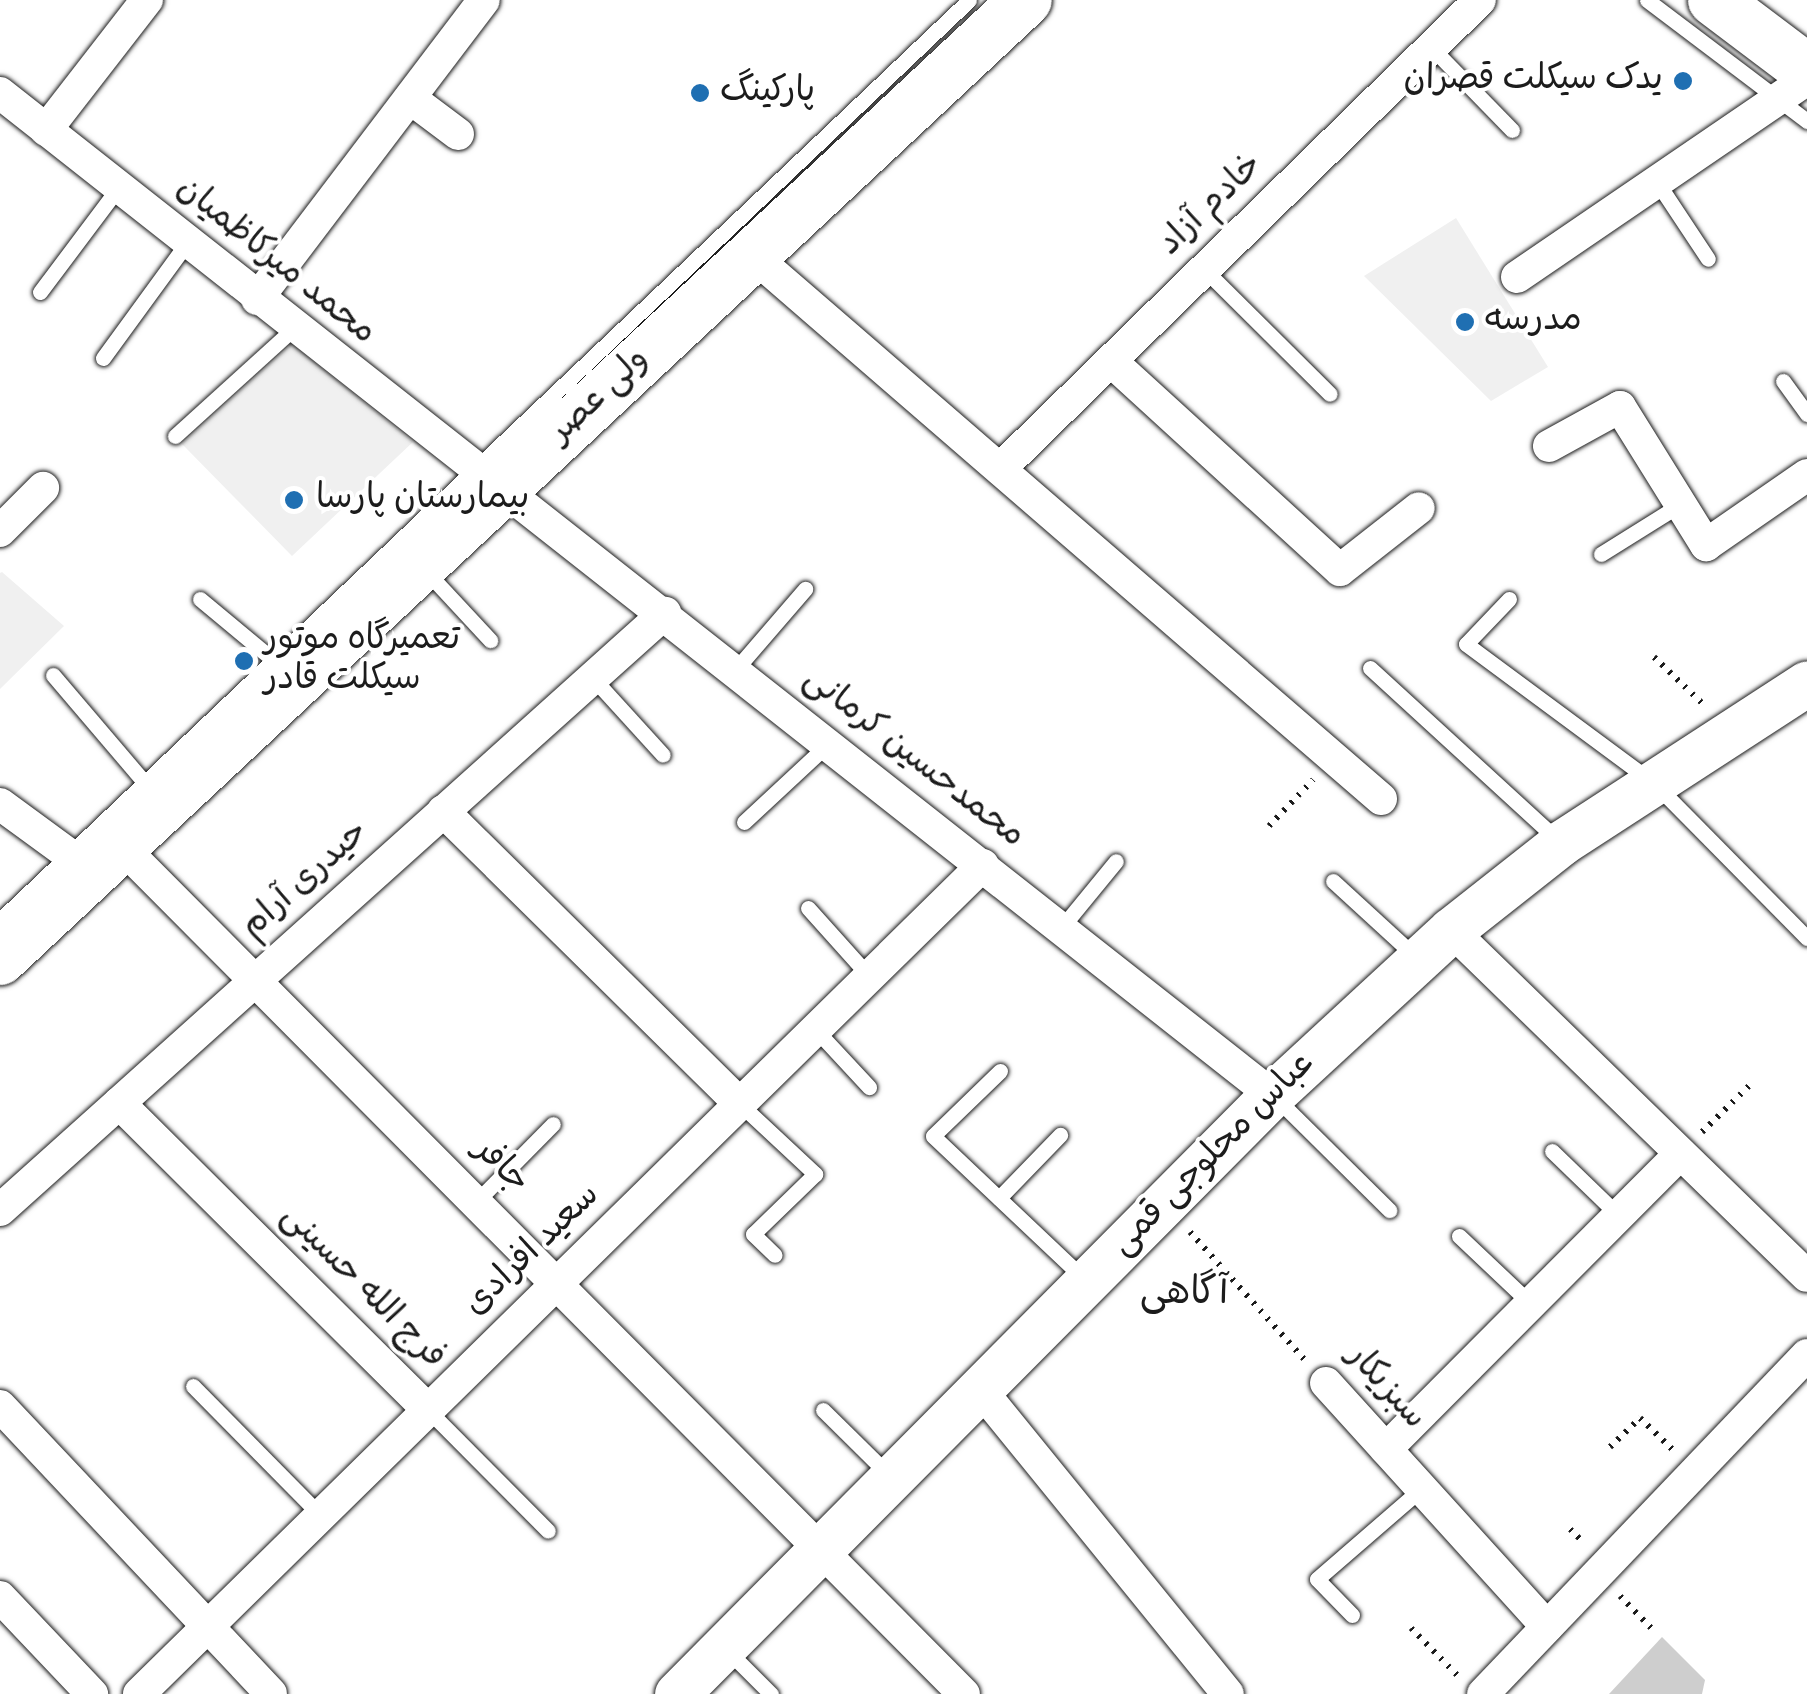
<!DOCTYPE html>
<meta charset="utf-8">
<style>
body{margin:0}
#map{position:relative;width:1807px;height:1694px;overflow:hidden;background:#fff;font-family:Dekko,"Playpen Sans Arabic",sans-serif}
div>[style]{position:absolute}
.built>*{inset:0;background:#f0f0f0}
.building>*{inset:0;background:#cecece}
.path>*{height:6px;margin-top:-3px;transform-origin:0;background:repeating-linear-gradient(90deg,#1c1c1c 0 2.5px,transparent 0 10.5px)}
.roads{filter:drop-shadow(0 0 2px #1c1c1c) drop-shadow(0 0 2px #1c1c1c)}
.lane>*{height:15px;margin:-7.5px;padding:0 7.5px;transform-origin:7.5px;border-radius:7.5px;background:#fff}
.street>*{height:32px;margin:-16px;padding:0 16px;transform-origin:16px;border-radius:16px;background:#fff}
.secondary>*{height:45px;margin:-22.5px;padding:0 22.5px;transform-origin:22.5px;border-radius:22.5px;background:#fff}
.primary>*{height:52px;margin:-26px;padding:0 26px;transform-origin:26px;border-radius:26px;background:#fff}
.dots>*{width:28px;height:28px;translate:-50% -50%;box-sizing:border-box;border:5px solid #fff;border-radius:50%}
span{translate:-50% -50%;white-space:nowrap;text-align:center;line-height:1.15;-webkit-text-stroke:8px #fff;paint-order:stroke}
.poi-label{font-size:35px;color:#1c1c1c}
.right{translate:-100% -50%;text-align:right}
.left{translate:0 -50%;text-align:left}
.street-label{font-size:35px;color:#1c1c1c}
.neighbourhood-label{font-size:38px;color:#1c1c1c}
</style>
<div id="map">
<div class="built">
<i style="clip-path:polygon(1456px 218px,1548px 367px,1491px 401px,1364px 276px)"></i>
<i style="clip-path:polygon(292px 344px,413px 442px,292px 556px,182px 444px)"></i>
<i style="clip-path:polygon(2px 572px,64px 626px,0 689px,0 573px)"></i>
</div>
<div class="building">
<i style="clip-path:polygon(1662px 1637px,1705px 1680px,1702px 1694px,1609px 1694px)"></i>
</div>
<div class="path">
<i style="left:1654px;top:657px;width:68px;rotate:43.8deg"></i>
<i style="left:1269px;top:826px;width:64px;rotate:-46.3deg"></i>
<i style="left:1702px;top:1132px;width:69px;rotate:-44.4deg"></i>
<i style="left:1190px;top:1232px;width:172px;rotate:48.1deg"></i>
<i style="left:1610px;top:1447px;width:42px;rotate:-44deg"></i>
<i style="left:1640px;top:1418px;width:46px;rotate:44.1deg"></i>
<i style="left:1570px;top:1529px;width:20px;rotate:45deg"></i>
<i style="left:1620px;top:1596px;width:49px;rotate:45.8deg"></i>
<i style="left:1411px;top:1628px;width:66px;rotate:45.6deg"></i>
</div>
<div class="roads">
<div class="lane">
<i style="left:1647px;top:0;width:201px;rotate:37.1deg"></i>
<i style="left:1431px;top:47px;width:116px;rotate:45.7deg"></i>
<i style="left:1657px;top:182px;width:92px;rotate:56.5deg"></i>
<i style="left:1204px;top:269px;width:177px;rotate:44.8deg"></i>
<i style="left:40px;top:292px;width:130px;rotate:-53.1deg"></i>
<i style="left:103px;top:358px;width:142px;rotate:-53.9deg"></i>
<i style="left:1783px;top:381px;width:41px;rotate:54deg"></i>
<i style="left:175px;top:436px;width:161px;rotate:-42.2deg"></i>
<i style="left:1601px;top:554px;width:94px;rotate:-32deg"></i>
<i style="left:425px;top:570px;width:96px;rotate:47.1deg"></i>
<i style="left:200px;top:599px;width:102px;rotate:39.8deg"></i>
<i style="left:1509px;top:599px;width:62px;rotate:133.7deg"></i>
<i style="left:1466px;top:644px;width:234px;rotate:36.5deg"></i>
<i style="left:1654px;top:783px;width:218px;rotate:45.4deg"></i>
<i style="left:1370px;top:668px;width:255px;rotate:42.5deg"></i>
<i style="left:736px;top:669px;width:106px;rotate:-49.2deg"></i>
<i style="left:53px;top:675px;width:151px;rotate:49.6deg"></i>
<i style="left:592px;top:677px;width:105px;rotate:47.7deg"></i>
<i style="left:744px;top:822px;width:116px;rotate:-42.9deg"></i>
<i style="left:1333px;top:881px;width:113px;rotate:42.5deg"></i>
<i style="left:808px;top:908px;width:93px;rotate:48.1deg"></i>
<i style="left:0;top:920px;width:1336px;rotate:-43.51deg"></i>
<i style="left:1062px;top:927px;width:85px;rotate:-50.7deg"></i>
<i style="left:816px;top:1030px;width:78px;rotate:47.1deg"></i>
<i style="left:1000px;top:1071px;width:93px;rotate:135.9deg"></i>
<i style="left:933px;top:1136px;width:208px;rotate:43.4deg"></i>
<i style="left:1275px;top:1097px;width:161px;rotate:44.7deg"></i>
<i style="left:740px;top:1104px;width:103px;rotate:43deg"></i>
<i style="left:815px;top:1174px;width:86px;rotate:135.9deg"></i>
<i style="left:753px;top:1234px;width:30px;rotate:44deg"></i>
<i style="left:1552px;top:1151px;width:93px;rotate:44.1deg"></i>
<i style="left:999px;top:1198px;width:88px;rotate:-45.9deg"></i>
<i style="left:477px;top:1201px;width:108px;rotate:-45.4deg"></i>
<i style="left:1459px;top:1236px;width:99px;rotate:43.4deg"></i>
<i style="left:193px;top:1386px;width:182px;rotate:45.4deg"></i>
<i style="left:428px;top:1410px;width:170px;rotate:45.2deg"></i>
<i style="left:823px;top:1410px;width:93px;rotate:44.6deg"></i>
<i style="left:1352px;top:1615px;width:50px;rotate:-134.2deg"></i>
<i style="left:1317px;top:1579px;width:139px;rotate:-40.9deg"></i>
<i style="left:728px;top:1651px;width:61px;rotate:45deg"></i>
</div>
<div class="street">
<i style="left:0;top:93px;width:1619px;rotate:38.23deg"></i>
<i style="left:410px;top:98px;width:60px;rotate:36.9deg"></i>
<i style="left:46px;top:130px;width:165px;rotate:-52.2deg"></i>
<i style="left:751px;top:254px;width:833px;rotate:40.86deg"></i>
<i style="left:1517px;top:277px;width:351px;rotate:-34.3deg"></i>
<i style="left:257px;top:299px;width:375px;rotate:-52.8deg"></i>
<i style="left:1111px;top:361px;width:310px;rotate:42.4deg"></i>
<i style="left:1340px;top:570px;width:100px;rotate:-38.1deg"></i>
<i style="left:1549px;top:446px;width:81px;rotate:-28.8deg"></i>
<i style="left:1620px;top:407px;width:163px;rotate:58.1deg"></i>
<i style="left:1706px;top:545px;width:123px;rotate:-34.7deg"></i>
<i style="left:1000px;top:469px;width:671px;rotate:-44.34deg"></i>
<i style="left:0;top:531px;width:61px;rotate:-45deg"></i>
<i style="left:0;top:804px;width:115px;rotate:36.2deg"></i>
<i style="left:443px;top:811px;width:417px;rotate:44.6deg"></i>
<i style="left:120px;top:845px;width:1197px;rotate:45.17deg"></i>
<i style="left:1451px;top:930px;width:496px;rotate:44.2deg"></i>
<i style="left:119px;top:1103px;width:436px;rotate:44.8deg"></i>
<i style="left:0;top:1210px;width:894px;rotate:-41.92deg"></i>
<i style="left:1326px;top:1383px;width:329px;rotate:47.8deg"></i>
<i style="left:980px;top:1389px;width:393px;rotate:50.9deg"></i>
<i style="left:0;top:1406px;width:395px;rotate:46.7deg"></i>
<i style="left:1386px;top:1449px;width:416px;rotate:-45.1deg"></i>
<i style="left:0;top:1597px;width:134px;rotate:46.5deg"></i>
<i style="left:139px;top:1694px;width:1183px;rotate:-44.49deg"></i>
<i style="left:1483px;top:1694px;width:469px;rotate:-46.3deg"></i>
</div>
<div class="secondary">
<i style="left:677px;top:1694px;width:844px;rotate:-45.19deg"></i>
<i style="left:1272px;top:1095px;width:243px;rotate:-42.7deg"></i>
<i style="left:1451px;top:930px;width:140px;rotate:-38.3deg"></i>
<i style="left:1561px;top:843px;width:293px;rotate:-33deg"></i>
</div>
<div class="primary">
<i style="left:1714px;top:0;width:116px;rotate:37deg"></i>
<i style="left:0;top:959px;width:1404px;rotate:-43.07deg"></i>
</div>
</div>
<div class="dots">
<i style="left:1683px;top:81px;background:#1f6fb2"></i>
<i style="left:700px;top:93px;background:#1f6fb2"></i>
<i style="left:1465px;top:322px;background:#1f6fb2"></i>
<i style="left:294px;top:500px;background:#1f6fb2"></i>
<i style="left:244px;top:661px;background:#1f6fb2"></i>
</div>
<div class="poi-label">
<span class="right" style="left:1663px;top:81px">یدک سیکلت قصران</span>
<span class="left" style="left:720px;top:93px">پارکینگ</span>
<span class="left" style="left:1485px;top:322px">مدرسه</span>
<span class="left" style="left:316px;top:500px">بیمارستان پارسا</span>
<span class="left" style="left:264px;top:661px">تعمیرگاه موتور<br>سیکلت قادر</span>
</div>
<div class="street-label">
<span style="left:1212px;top:206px;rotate:-44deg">خادم آزاد</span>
<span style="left:275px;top:262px;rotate:39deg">محمد میرکاظمیان</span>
<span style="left:600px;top:397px;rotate:-43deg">ولی عصر</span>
<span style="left:913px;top:759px;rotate:38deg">محمدحسین کرمانی</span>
<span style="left:306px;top:881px;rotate:-42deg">حیدری آرام</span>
<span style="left:1214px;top:1155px;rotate:-45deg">عباس محلوجی قمی</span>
<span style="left:500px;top:1167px;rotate:45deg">جافر</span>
<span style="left:533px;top:1251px;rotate:-44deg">سعید افرادی</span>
<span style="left:362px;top:1288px;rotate:45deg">فرج الله حسینی</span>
<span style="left:1385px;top:1388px;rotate:48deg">سبزیکار</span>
</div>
<div class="neighbourhood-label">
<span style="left:1184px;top:1296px">آگاهی</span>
</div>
</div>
